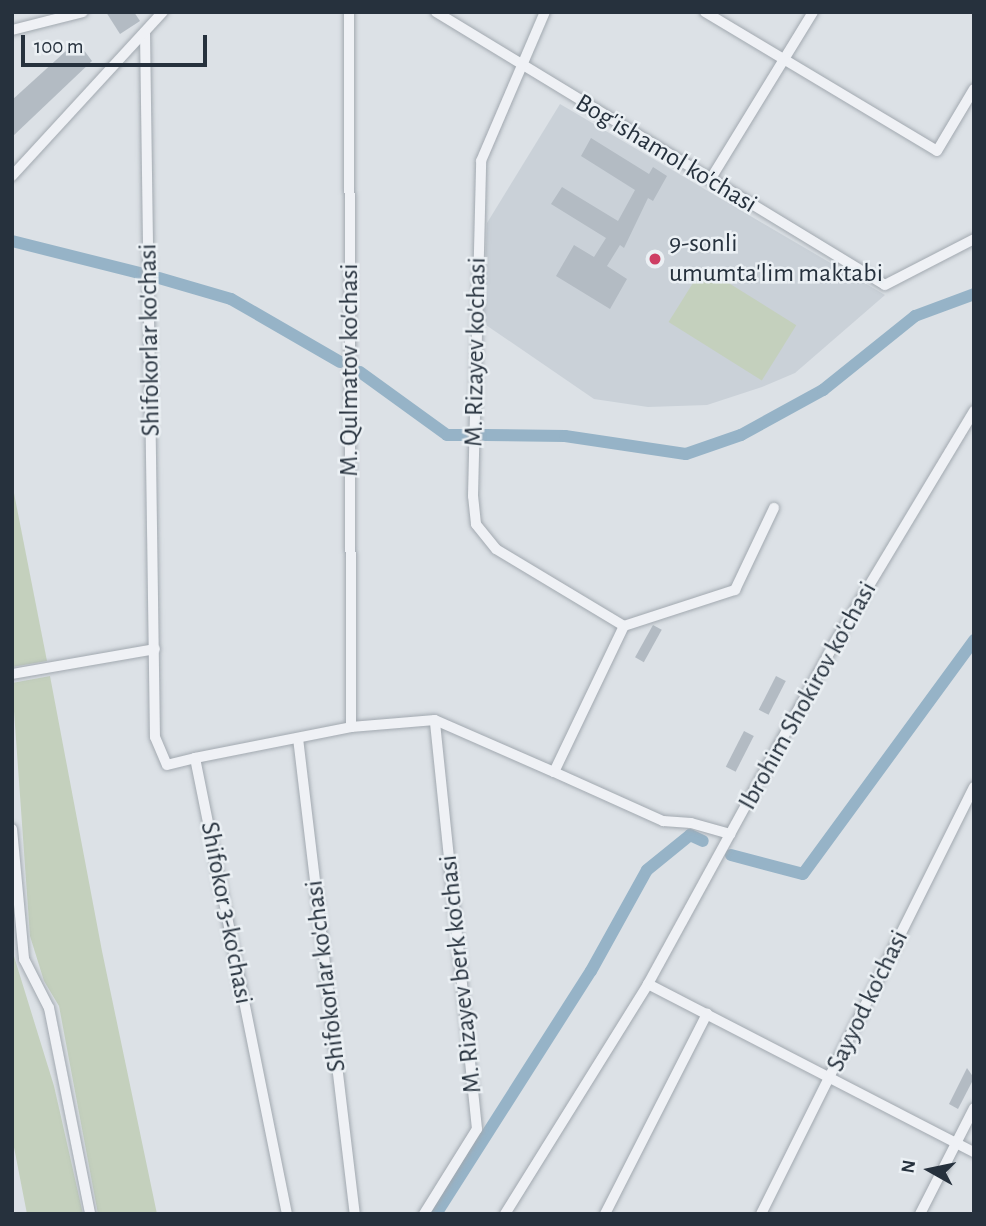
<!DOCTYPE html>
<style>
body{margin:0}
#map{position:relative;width:986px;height:1226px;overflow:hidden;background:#dce1e6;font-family:"Alegreya Sans",sans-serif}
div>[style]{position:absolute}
.built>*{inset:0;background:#cad1d8}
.green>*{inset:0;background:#c4d0bd;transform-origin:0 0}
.canal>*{height:12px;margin:-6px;padding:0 6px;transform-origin:6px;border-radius:6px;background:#96b3c7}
.building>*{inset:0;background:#b3bbc3;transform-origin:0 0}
.roads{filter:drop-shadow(0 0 2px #a2a9b0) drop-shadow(0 0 2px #a2a9b0)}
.street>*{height:10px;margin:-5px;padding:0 5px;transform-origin:5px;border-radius:5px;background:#eff1f5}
.dots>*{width:19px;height:19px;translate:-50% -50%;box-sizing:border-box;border:4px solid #ebf0f4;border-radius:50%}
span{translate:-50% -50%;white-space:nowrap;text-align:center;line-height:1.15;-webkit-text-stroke:5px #ebf0f4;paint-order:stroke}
.street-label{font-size:26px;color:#26313d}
.poi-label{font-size:26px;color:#26313d}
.left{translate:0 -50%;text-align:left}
.frame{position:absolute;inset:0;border:14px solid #26313d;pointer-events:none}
.north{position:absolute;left:895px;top:1135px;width:70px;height:70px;-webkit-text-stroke:5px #ebf0f4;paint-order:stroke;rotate:279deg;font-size:19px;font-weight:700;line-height:28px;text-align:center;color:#26313d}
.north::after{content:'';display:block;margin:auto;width:24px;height:32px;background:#26313d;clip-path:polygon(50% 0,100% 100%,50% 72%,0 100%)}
.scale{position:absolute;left:21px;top:35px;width:186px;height:32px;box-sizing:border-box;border:4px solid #26313d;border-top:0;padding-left:9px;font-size:21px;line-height:24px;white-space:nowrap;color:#26313d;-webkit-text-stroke:5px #ebf0f4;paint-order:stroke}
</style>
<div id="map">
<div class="built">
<i style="clip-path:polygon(560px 104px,885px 295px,795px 373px,762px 387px,707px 405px,648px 407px,594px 399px,483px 323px,487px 223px)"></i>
</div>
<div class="green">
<i style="left:703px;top:267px;width:110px;height:65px;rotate:32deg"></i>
<i style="clip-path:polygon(12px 483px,47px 661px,12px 667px)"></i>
<i style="clip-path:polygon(50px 676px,102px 951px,157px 1214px,98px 1214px,59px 1006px,44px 981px,30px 936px,12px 683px)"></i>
<i style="clip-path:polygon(12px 932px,13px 953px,54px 1086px,83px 1214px,27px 1214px,12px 1137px)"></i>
</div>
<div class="canal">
<i style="left:12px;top:241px;width:135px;rotate:14.1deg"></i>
<i style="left:159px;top:278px;width:75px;rotate:16.3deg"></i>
<i style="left:231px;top:299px;width:126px;rotate:30deg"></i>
<i style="left:360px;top:372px;width:107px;rotate:35.9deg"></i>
<i style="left:447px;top:435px;width:17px"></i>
<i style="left:485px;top:435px;width:80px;rotate:0.7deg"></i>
<i style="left:565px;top:436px;width:122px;rotate:8.5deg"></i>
<i style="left:686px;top:454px;width:58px;rotate:-19.1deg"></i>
<i style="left:741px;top:435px;width:94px;rotate:-28.8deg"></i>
<i style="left:823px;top:390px;width:118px;rotate:-38.8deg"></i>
<i style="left:915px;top:316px;width:63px;rotate:-20.4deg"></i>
<i style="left:731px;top:855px;width:74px;rotate:14.8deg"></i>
<i style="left:803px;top:874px;width:290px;rotate:-53.8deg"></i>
<i style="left:436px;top:1214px;width:288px;rotate:-57.5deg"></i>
<i style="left:591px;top:971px;width:115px;rotate:-61deg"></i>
<i style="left:647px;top:870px;width:55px;rotate:-39.1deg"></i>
<i style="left:690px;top:835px;width:14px;rotate:25deg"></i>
</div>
<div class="building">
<i style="clip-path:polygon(106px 12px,134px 12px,140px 21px,120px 34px)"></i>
<i style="clip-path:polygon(77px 41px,92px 61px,12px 137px,12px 100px)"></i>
<i style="clip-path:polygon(591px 138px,649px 174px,653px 167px,667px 176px,653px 201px,648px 198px,624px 248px,620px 245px,607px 266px,627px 279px,610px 309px,556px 276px,574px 245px,594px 257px,606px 238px,551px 204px,562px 187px,618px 221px,635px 190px,581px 156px)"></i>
<i style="left:653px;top:625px;width:10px;height:37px;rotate:29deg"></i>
<i style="left:776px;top:676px;width:11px;height:38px;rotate:27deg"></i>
<i style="left:744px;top:731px;width:11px;height:40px;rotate:27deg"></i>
<i style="clip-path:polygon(967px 1068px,974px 1078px,958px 1109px,949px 1104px)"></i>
</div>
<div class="roads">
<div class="street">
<i style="left:349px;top:12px;width:715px;rotate:89.84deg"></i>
<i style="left:436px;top:12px;width:525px;rotate:31.3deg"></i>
<i style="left:885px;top:285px;width:100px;rotate:-27.3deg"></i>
<i style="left:705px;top:12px;width:270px;rotate:30.9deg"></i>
<i style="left:937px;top:151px;width:72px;rotate:-59.2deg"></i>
<i style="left:12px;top:30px;width:73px;rotate:-14.2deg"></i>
<i style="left:145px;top:32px;width:705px;rotate:89.19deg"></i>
<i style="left:155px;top:737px;width:30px;rotate:67deg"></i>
<i style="left:167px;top:765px;width:29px;rotate:-14deg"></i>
<i style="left:195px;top:758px;width:465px;rotate:78.6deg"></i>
<i style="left:12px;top:176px;width:223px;rotate:-47.4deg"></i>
<i style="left:710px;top:180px;width:197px;rotate:-58.5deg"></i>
<i style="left:624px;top:626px;width:117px;rotate:-18deg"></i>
<i style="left:735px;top:590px;width:91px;rotate:-64.6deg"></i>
<i style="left:12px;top:674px;width:145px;rotate:-9.9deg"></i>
<i style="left:298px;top:738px;width:479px;rotate:83.2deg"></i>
<i style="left:195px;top:758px;width:159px;rotate:-11.2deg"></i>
<i style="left:351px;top:727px;width:84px;rotate:-4.8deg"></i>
<i style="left:435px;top:720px;width:130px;rotate:23.6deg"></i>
<i style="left:554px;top:772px;width:162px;rotate:-64.4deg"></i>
<i style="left:624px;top:626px;width:149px;rotate:-149deg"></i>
<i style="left:496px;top:549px;width:32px;rotate:-129deg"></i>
<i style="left:476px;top:524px;width:28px;rotate:-96deg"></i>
<i style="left:473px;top:496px;width:335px;rotate:-88.6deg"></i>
<i style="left:481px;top:161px;width:162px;rotate:-66.8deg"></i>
<i style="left:554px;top:772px;width:120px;rotate:24.2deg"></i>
<i style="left:663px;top:821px;width:28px;rotate:4deg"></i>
<i style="left:691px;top:823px;width:41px;rotate:15.8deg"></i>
<i style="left:12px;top:829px;width:131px;rotate:84.7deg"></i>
<i style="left:24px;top:959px;width:55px;rotate:63deg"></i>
<i style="left:49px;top:1008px;width:210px;rotate:78.7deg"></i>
<i style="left:648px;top:984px;width:367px;rotate:27.3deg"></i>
<i style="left:424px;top:1214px;width:100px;rotate:-58.1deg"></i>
<i style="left:477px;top:1129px;width:411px;rotate:-95.9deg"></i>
<i style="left:505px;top:1214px;width:271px;rotate:-58.1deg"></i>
<i style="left:648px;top:984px;width:388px;rotate:-61.3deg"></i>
<i style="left:834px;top:644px;width:272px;rotate:-59deg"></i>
<i style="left:605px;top:1214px;width:225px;rotate:-63deg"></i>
<i style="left:761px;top:1214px;width:477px;rotate:-63.5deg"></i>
<i style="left:920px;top:1214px;width:119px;rotate:-63deg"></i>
</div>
</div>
<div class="dots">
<i style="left:655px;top:259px;background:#ce3e64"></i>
</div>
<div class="street-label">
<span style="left:666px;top:154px;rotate:31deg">Bog'ishamol ko'chasi</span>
<span style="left:150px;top:340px;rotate:-91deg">Shifokorlar ko'chasi</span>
<span style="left:476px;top:352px;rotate:-89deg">M. Rizayev ko'chasi</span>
<span style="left:350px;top:370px;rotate:-90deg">M. Qulmatov ko'chasi</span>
<span style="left:808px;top:696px;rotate:-61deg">Ibrohim Shokirov ko'chasi</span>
<span style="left:226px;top:913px;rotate:79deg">Shifokor 3-ko'chasi</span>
<span style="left:461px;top:974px;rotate:-96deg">M. Rizayev berk ko'chasi</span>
<span style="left:326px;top:976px;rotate:-97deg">Shifokorlar ko'chasi</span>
<span style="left:868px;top:1001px;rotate:-64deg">Sayyod ko'chasi</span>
</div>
<div class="poi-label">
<span class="left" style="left:669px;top:259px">9-sonli<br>umumta'lim maktabi</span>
</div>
<div class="frame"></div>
<div class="north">N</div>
<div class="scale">100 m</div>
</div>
